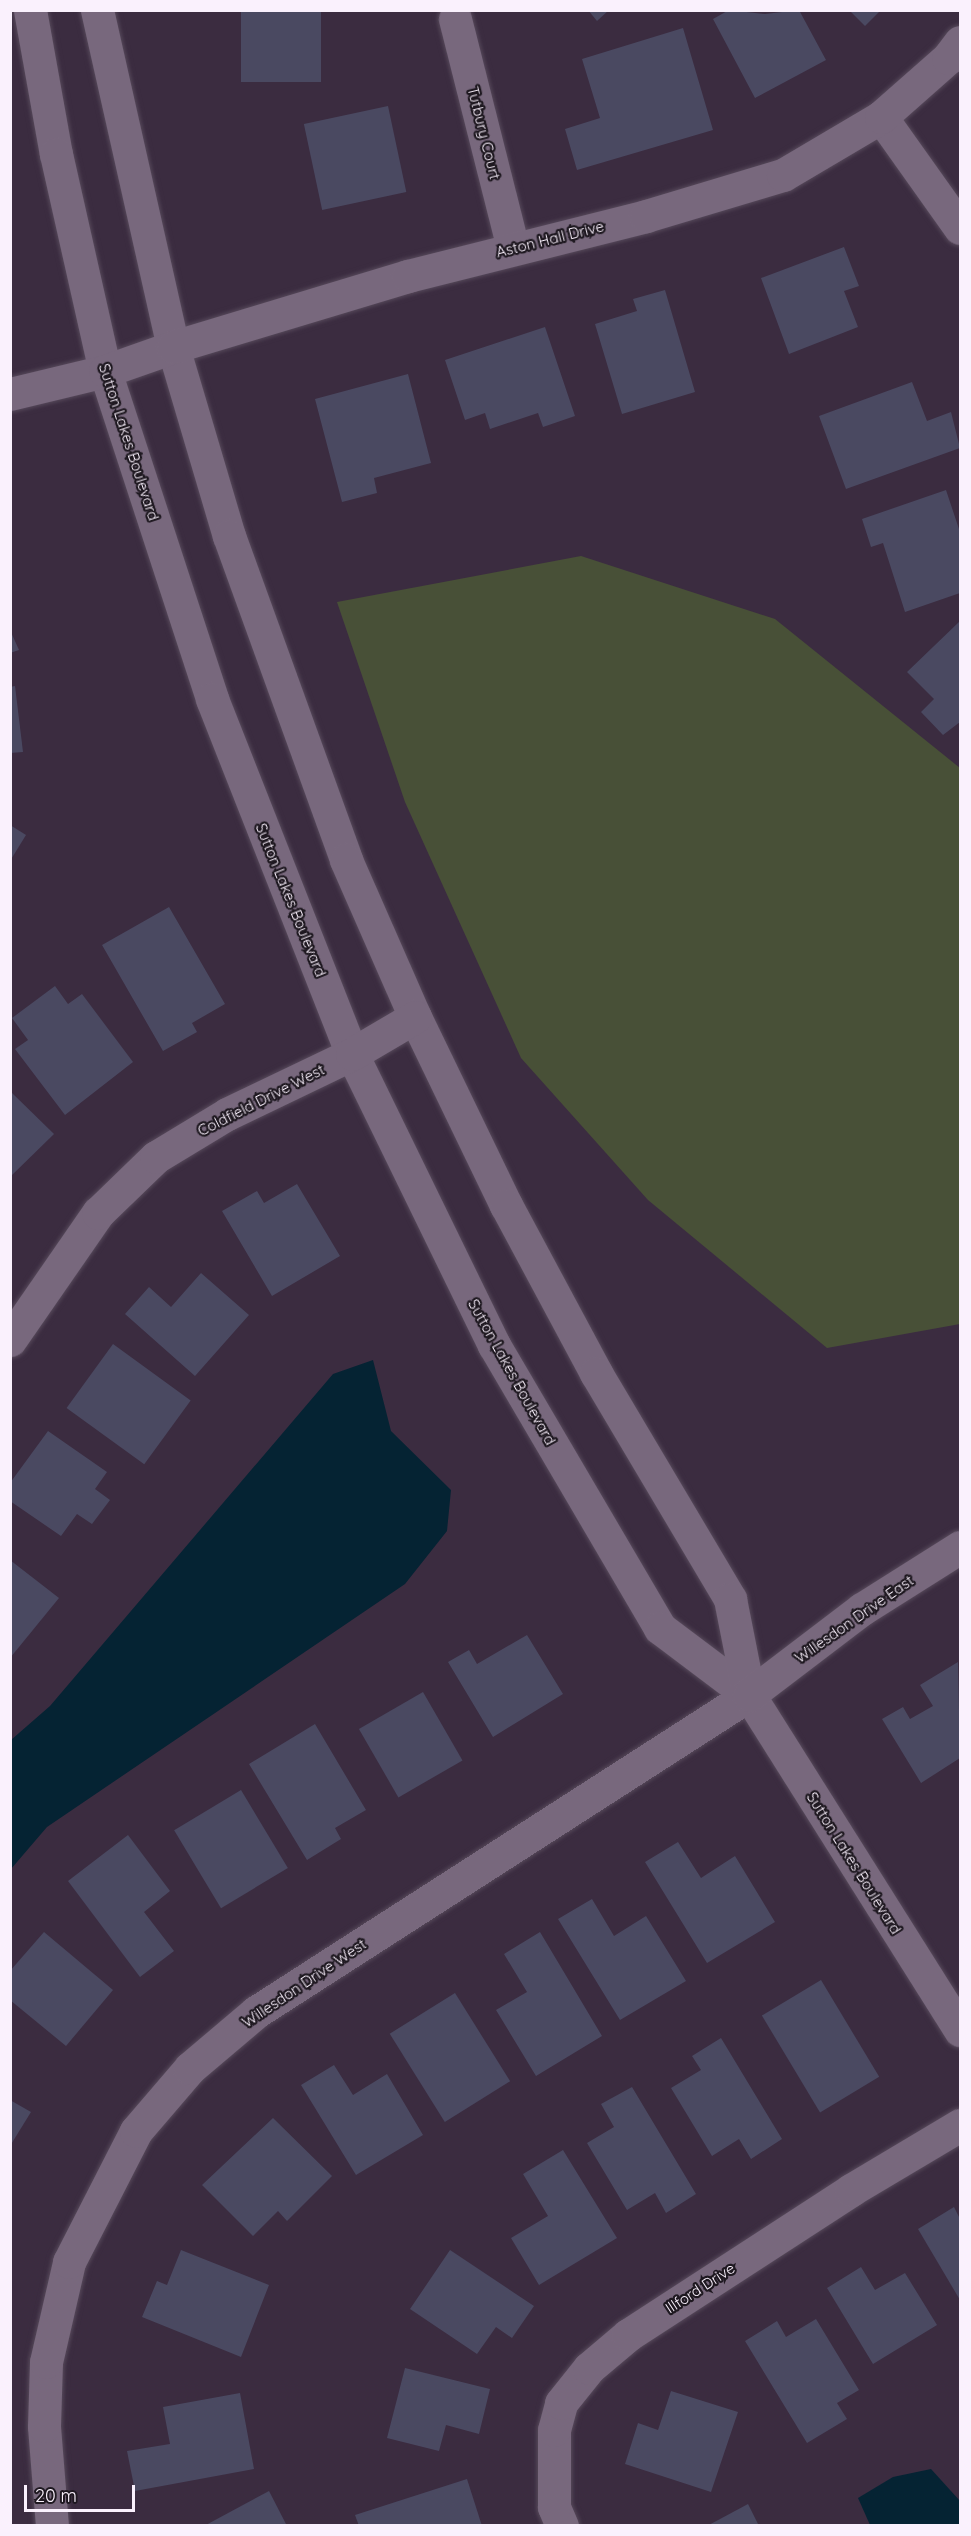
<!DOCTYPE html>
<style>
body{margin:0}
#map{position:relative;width:971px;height:2536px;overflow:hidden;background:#3b2c40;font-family:Quicksand,sans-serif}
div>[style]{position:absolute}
.green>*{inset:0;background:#485037}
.water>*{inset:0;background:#052333}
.building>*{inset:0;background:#4a4961;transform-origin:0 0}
.roads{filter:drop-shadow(0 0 2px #56495a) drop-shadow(0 0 2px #56495a)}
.minor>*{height:33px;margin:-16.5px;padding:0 16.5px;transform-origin:16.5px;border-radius:16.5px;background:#78687d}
span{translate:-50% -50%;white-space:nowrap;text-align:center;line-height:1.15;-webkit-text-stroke:4.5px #1e1820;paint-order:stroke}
.street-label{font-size:15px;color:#faf1fd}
.frame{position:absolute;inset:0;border:12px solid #faf1fd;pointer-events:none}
.scale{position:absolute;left:24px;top:2485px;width:111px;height:27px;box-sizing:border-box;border:3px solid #faf1fd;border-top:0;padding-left:8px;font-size:18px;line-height:21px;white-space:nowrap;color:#faf1fd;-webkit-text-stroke:4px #1e1820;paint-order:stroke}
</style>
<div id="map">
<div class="green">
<i style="clip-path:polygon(581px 556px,775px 619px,960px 768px,960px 1324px,827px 1348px,648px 1200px,521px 1058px,405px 802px,337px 602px)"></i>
</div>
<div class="water">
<i style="clip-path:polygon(373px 1360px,391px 1431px,451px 1490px,447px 1531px,405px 1584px,47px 1827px,11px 1869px,11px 1740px,50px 1706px,333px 1374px)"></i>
<i style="clip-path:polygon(931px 2469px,960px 2501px,960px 2525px,870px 2525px,858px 2498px,893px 2477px)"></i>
</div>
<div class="building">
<i style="left:241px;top:10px;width:80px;height:72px"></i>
<i style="clip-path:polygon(588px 10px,609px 10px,597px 21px)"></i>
<i style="clip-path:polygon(729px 10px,765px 14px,799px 10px,826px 60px,755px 98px,713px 19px)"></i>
<i style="clip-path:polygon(849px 10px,881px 10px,865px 26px)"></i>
<i style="clip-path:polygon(683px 28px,713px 130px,577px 170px,565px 129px,600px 118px,582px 59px)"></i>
<i style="left:388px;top:106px;width:88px;height:86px;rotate:78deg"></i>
<i style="clip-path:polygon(844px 247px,859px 286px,844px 291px,858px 327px,789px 354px,761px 278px)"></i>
<i style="clip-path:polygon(665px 290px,695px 392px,622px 414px,595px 324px,637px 311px,633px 299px)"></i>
<i style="clip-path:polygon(545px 327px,575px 416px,543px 427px,538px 413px,490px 429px,485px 413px,465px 420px,445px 360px)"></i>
<i style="clip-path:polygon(408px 374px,431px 463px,374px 478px,377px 493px,342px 502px,315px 399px)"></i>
<i style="clip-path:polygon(912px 382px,927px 421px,951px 412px,960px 448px,846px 489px,819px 416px)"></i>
<i style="clip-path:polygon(946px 490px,960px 532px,960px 593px,905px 612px,883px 543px,871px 547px,862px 519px)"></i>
<i style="clip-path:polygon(960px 621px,960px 722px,943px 735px,921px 712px,934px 699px,907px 672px)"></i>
<i style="clip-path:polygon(10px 630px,19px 650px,10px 653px)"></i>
<i style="clip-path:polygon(15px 686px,23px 752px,10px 753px,10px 687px)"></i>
<i style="clip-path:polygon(10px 825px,26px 835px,10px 861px)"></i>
<i style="clip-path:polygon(169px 907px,225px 1004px,192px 1023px,197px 1032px,163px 1051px,102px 945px)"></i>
<i style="clip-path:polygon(55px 986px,68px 1004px,82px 994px,133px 1062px,65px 1115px,15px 1049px,28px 1040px,12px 1018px)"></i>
<i style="clip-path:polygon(10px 1091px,54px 1134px,10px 1177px)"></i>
<i style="clip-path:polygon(297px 1184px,340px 1256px,272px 1296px,222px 1211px,257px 1191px,264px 1203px)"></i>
<i style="clip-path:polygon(201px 1273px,249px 1315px,195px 1376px,125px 1314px,149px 1287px,171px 1307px)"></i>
<i style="left:113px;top:1344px;width:96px;height:79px;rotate:36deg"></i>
<i style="clip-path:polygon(48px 1431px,107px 1472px,95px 1489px,110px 1500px,92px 1524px,77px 1514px,61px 1536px,10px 1501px,10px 1483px)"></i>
<i style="clip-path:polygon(10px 1560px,59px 1598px,10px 1658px)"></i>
<i style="clip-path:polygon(527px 1635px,563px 1694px,493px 1737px,448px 1662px,469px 1650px,477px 1664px)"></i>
<i style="clip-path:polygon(958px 1662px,960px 1758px,921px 1783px,882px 1719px,903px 1707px,910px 1719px,933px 1706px,920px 1685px)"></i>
<i style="left:423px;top:1692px;width:79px;height:74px;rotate:60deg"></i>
<i style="clip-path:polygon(315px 1724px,366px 1810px,335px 1828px,341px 1839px,307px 1860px,249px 1764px)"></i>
<i style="left:241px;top:1790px;width:91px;height:78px;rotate:59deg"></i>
<i style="clip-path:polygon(128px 1835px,170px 1891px,144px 1912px,174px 1951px,140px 1977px,68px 1881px)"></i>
<i style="clip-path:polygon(678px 1842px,701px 1878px,735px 1856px,775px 1922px,707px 1963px,645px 1862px)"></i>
<i style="clip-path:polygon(592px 1899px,614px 1936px,646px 1916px,686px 1981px,620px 2020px,558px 1919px)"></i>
<i style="clip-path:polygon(44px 1932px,113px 1990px,66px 2046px,10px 2000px,10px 1971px)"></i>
<i style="clip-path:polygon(540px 1932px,602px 2036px,536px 2076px,496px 2010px,527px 1992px,504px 1954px)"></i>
<i style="left:821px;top:1980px;width:113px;height:69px;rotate:59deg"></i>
<i style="left:455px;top:1993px;width:104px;height:77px;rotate:58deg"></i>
<i style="clip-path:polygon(721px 2038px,782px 2139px,751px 2159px,739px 2139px,712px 2156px,671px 2088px,701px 2070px,692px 2056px)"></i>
<i style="clip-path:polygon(334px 2065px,353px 2095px,387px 2074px,423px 2135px,356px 2175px,301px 2085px)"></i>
<i style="clip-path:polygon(632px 2087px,696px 2194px,666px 2213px,655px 2193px,627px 2210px,587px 2143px,614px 2127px,601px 2104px)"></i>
<i style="clip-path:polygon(10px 2100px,31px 2112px,10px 2146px)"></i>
<i style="clip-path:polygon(273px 2118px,332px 2176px,287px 2221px,278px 2211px,253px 2236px,202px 2185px)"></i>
<i style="clip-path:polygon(563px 2150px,617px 2238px,539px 2285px,511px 2238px,548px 2216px,523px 2174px)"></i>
<i style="clip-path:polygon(954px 2207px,960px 2219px,960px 2300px,918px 2229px)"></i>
<i style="clip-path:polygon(181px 2250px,269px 2285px,241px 2357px,142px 2317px,157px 2281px,167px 2285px)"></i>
<i style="clip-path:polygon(450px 2250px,534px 2306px,512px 2338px,496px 2327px,477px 2354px,410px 2309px)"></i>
<i style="clip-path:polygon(861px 2267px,875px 2290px,905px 2273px,937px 2325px,873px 2364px,827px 2288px)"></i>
<i style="clip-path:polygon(816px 2319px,859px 2390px,837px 2403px,847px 2419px,807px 2443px,745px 2341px,777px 2321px,786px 2337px)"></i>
<i style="clip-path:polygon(405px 2368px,490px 2389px,479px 2434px,446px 2425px,439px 2451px,387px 2438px)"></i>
<i style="clip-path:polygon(671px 2391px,738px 2412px,711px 2492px,625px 2464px,638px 2423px,658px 2430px)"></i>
<i style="clip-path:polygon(240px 2393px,254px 2469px,135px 2491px,127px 2451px,170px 2444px,163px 2407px)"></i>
<i style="clip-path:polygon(467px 2479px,482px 2526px,359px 2526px,355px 2515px)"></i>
<i style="clip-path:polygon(269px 2491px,287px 2526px,204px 2526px)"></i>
<i style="clip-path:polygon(748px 2504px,759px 2526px,707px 2526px)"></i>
</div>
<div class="roads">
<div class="minor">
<i style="left:30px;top:10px;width:146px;rotate:79.8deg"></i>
<i style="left:56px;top:154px;width:222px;rotate:77.3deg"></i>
<i style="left:105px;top:371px;width:345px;rotate:71.9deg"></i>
<i style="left:212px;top:699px;width:382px;rotate:68.5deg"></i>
<i style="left:352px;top:1054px;width:324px;rotate:64deg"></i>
<i style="left:494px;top:1345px;width:328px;rotate:59.6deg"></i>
<i style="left:660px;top:1628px;width:111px;rotate:37deg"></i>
<i style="left:97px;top:10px;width:345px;rotate:77.3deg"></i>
<i style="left:173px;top:347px;width:197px;rotate:73.5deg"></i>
<i style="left:229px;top:536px;width:344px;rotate:70.1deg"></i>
<i style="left:346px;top:860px;width:171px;rotate:66.3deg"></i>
<i style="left:415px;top:1017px;width:209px;rotate:64.2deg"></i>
<i style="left:506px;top:1205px;width:191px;rotate:61.8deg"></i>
<i style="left:596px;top:1373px;width:263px;rotate:59.3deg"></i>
<i style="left:730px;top:1599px;width:98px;rotate:78.8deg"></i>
<i style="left:749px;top:1695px;width:396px;rotate:57.8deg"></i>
<i style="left:455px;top:19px;width:236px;rotate:75.8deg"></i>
<i style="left:881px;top:117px;width:136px;rotate:54.6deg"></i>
<i style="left:10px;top:394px;width:98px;rotate:-13.6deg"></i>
<i style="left:105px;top:371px;width:72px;rotate:-19.4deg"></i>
<i style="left:173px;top:347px;width:245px;rotate:-16.8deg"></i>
<i style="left:408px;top:276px;width:245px;rotate:-14.1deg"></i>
<i style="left:646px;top:216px;width:143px;rotate:-16.7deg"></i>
<i style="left:783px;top:175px;width:114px;rotate:-30.6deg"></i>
<i style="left:881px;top:117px;width:89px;rotate:-41.4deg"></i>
<i style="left:948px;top:58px;width:20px;rotate:-53deg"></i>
<i style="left:10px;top:1340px;width:155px;rotate:-55.3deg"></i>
<i style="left:98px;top:1213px;width:81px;rotate:-44deg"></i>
<i style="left:156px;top:1157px;width:83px;rotate:-31.2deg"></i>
<i style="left:227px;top:1114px;width:139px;rotate:-25.6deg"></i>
<i style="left:352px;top:1054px;width:73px;rotate:-30.4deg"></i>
<i style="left:52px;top:2526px;width:100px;rotate:-94.6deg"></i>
<i style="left:44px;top:2426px;width:64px;rotate:-88.2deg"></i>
<i style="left:46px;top:2362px;width:103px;rotate:-77deg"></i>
<i style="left:69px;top:2262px;width:147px;rotate:-62.9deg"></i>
<i style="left:136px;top:2131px;width:83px;rotate:-49.4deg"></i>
<i style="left:190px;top:2068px;width:87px;rotate:-40.3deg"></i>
<i style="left:256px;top:2012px;width:586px;rotate:-32.74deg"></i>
<i style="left:749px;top:1695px;width:142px;rotate:-37.3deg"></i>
<i style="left:862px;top:1609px;width:116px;rotate:-32.3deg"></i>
<i style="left:562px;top:2526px;width:21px;rotate:-113deg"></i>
<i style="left:554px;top:2507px;width:77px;rotate:-90deg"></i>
<i style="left:554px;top:2430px;width:28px;rotate:-75deg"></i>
<i style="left:561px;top:2403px;width:45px;rotate:-51.3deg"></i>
<i style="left:589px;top:2368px;width:51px;rotate:-40.2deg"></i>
<i style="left:628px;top:2335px;width:266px;rotate:-33deg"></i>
<i style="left:851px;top:2190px;width:127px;rotate:-30.8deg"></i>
</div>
</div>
<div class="street-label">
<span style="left:484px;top:133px;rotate:76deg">Tutbury Court</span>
<span style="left:550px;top:239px;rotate:-14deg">Aston Hall Drive</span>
<span style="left:129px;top:442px;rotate:72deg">Sutton Lakes Boulevard</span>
<span style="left:291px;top:900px;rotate:68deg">Sutton Lakes Boulevard</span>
<span style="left:261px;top:1100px;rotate:-27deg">Coldfield Drive West</span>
<span style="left:512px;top:1372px;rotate:61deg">Sutton Lakes Boulevard</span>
<span style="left:854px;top:1619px;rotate:-35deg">Willesdon Drive East</span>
<span style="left:854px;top:1863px;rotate:58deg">Sutton Lakes Boulevard</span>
<span style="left:304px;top:1983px;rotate:-34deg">Willesdon Drive West</span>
<span style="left:700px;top:2288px;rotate:-33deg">Illford Drive</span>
</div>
<div class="frame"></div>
<div class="scale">20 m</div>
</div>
